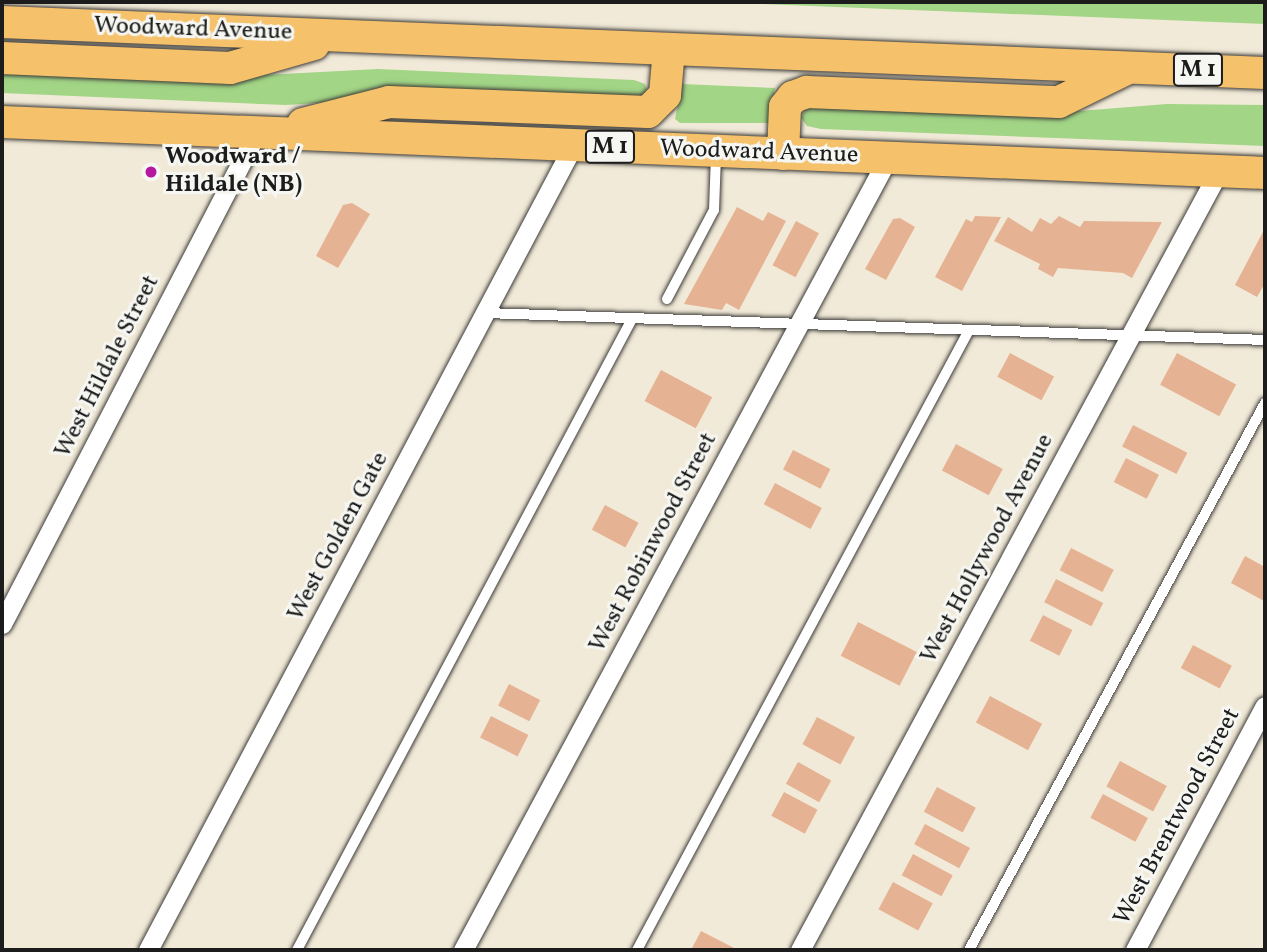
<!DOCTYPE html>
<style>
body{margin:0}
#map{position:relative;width:1267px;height:952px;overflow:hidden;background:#f2ead8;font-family:Vollkorn,serif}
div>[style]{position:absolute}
.green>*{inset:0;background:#a2d586}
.building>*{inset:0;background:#e5b393;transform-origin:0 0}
.roads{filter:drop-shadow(0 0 2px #3c3b38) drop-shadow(0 0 2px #3c3b38)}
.service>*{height:10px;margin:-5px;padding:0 5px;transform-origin:5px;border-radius:5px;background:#fff}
.minor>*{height:19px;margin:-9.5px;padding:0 9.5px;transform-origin:9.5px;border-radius:9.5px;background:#fff}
.primary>*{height:32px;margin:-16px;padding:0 16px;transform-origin:16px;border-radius:16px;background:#f6c16b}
.dots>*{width:19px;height:19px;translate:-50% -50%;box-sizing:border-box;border:4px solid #f6f6f2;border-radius:50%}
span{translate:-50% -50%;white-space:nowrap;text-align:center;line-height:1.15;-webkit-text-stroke:6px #f6f6f2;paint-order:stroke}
.shield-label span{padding:2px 5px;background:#f6f6f2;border:2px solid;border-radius:5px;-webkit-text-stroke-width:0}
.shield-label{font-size:23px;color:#1c1c1c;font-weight:700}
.street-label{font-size:24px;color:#1c1c1c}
.poi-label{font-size:24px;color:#1c1c1c;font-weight:700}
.left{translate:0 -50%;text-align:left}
.frame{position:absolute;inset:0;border:4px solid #1c1c1c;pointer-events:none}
</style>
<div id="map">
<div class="green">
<i style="clip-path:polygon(713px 2px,1265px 2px,1265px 24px)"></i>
<i style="clip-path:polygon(2px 67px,263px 75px,378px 69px,634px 80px,645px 84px,649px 97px,398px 98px,286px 105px,2px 93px)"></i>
<i style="clip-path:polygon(682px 84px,775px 88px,769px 123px,680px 123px,675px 119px)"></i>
<i style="clip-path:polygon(809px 103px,1067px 112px,1167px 104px,1265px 105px,1265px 146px,821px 129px,807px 126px,801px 118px)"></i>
</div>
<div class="building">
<i style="clip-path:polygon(352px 203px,370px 214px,338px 268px,316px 256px,343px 205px)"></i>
<i style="clip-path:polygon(737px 207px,763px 221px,768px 212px,786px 221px,739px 310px,726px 303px,722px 310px,684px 304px)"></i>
<i style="clip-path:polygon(975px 216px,1001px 217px,962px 291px,935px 277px,966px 219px,972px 222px)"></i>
<i style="clip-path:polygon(1059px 216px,1080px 227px,1084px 221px,1162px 222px,1132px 278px,1123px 273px,1058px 268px,1053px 277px,1038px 269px,1040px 264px,994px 241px,1008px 217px,1032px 232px,1040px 218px,1051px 224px)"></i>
<i style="clip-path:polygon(900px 218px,915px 227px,886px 280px,865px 269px,893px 219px)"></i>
<i style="left:796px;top:221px;width:26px;height:50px;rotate:28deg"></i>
<i style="clip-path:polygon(1265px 228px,1265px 283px,1257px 297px,1235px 285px)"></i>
<i style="left:1010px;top:353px;width:50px;height:27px;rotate:28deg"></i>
<i style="left:1177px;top:353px;width:67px;height:36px;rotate:28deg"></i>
<i style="left:661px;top:370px;width:58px;height:35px;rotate:28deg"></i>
<i style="left:1133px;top:425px;width:61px;height:24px;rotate:27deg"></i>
<i style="left:956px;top:444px;width:53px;height:30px;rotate:28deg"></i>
<i style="left:793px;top:450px;width:42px;height:22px;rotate:27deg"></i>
<i style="left:1126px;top:458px;width:37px;height:27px;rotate:27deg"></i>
<i style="left:775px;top:483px;width:53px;height:24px;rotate:28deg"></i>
<i style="left:605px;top:505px;width:38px;height:28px;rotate:28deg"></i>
<i style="left:1071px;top:548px;width:48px;height:25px;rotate:27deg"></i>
<i style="clip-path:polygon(1245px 556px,1265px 567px,1264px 601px,1231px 583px)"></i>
<i style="left:1056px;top:579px;width:53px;height:26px;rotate:27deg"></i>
<i style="left:1043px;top:615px;width:33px;height:29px;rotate:27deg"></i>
<i style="left:858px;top:622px;width:66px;height:38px;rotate:27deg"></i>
<i style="left:1193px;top:645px;width:44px;height:26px;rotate:28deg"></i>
<i style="left:509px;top:684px;width:35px;height:24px;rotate:27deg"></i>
<i style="left:990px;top:696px;width:59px;height:30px;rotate:28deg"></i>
<i style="left:491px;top:716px;width:42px;height:24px;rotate:27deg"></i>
<i style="left:817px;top:717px;width:43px;height:31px;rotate:28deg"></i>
<i style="left:1120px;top:761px;width:53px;height:29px;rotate:28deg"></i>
<i style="left:798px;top:762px;width:38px;height:25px;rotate:29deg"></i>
<i style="left:937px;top:787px;width:44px;height:28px;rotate:28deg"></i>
<i style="left:784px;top:792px;width:38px;height:27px;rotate:28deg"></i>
<i style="left:1103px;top:794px;width:51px;height:27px;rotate:28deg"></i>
<i style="left:925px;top:824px;width:51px;height:23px;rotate:28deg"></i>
<i style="left:913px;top:854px;width:45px;height:24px;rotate:28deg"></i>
<i style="left:893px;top:882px;width:45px;height:31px;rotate:28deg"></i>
<i style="clip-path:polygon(701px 931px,738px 950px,691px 950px)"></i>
</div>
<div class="roads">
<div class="service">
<i style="left:667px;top:299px;width:101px;rotate:-62.2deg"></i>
<i style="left:714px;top:210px;width:55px;rotate:-87.9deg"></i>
<i style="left:485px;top:313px;width:780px;rotate:1.98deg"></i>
<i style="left:297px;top:950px;width:714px;rotate:-62.04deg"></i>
<i style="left:637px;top:950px;width:703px;rotate:-61.83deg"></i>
<i style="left:969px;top:950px;width:622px;rotate:-61.58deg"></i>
</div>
<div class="minor">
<i style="left:2px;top:624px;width:554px;rotate:-62.6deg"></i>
<i style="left:148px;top:950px;width:909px;rotate:-62.14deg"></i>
<i style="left:463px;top:950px;width:899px;rotate:-61.78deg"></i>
<i style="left:800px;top:950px;width:885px;rotate:-61.73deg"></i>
<i style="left:1135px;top:950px;width:276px;rotate:-62deg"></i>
</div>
<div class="primary">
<i style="left:2px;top:22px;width:1264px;rotate:2.31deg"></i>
<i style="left:2px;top:58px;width:228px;rotate:2.5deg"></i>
<i style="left:230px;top:68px;width:87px;rotate:-15.9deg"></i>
<i style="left:2px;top:122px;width:1264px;rotate:2.31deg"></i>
<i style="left:303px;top:124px;width:89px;rotate:-14.3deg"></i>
<i style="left:389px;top:102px;width:259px;rotate:2.2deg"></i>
<i style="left:648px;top:112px;width:24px;rotate:-45deg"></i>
<i style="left:665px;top:95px;width:46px;rotate:-85deg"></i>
<i style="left:783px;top:154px;width:47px;rotate:-87.6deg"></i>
<i style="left:785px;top:107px;width:13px;rotate:-51deg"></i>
<i style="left:793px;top:97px;width:15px;rotate:-20deg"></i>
<i style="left:807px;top:92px;width:252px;rotate:2.3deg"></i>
<i style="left:1059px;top:102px;width:75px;rotate:-26.2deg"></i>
</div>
</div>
<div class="dots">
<i style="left:151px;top:172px;background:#b5179e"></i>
</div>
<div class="shield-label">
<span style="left:1198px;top:70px">M 1</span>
<span style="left:610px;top:147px">M 1</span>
</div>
<div class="street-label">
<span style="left:193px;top:30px;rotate:2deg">Woodward Avenue</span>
<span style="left:759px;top:153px;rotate:2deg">Woodward Avenue</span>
<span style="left:108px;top:367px;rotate:-63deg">West Hildale Street</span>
<span style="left:339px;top:537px;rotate:-62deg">West Golden Gate</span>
<span style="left:654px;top:543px;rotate:-62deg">West Robinwood Street</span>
<span style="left:988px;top:549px;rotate:-62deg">West Hollywood Avenue</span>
<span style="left:1178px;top:817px;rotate:-62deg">West Brentwood Street</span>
</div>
<div class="poi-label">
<span class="left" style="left:165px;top:172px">Woodward /<br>Hildale (NB)</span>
</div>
<div class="frame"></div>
</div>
